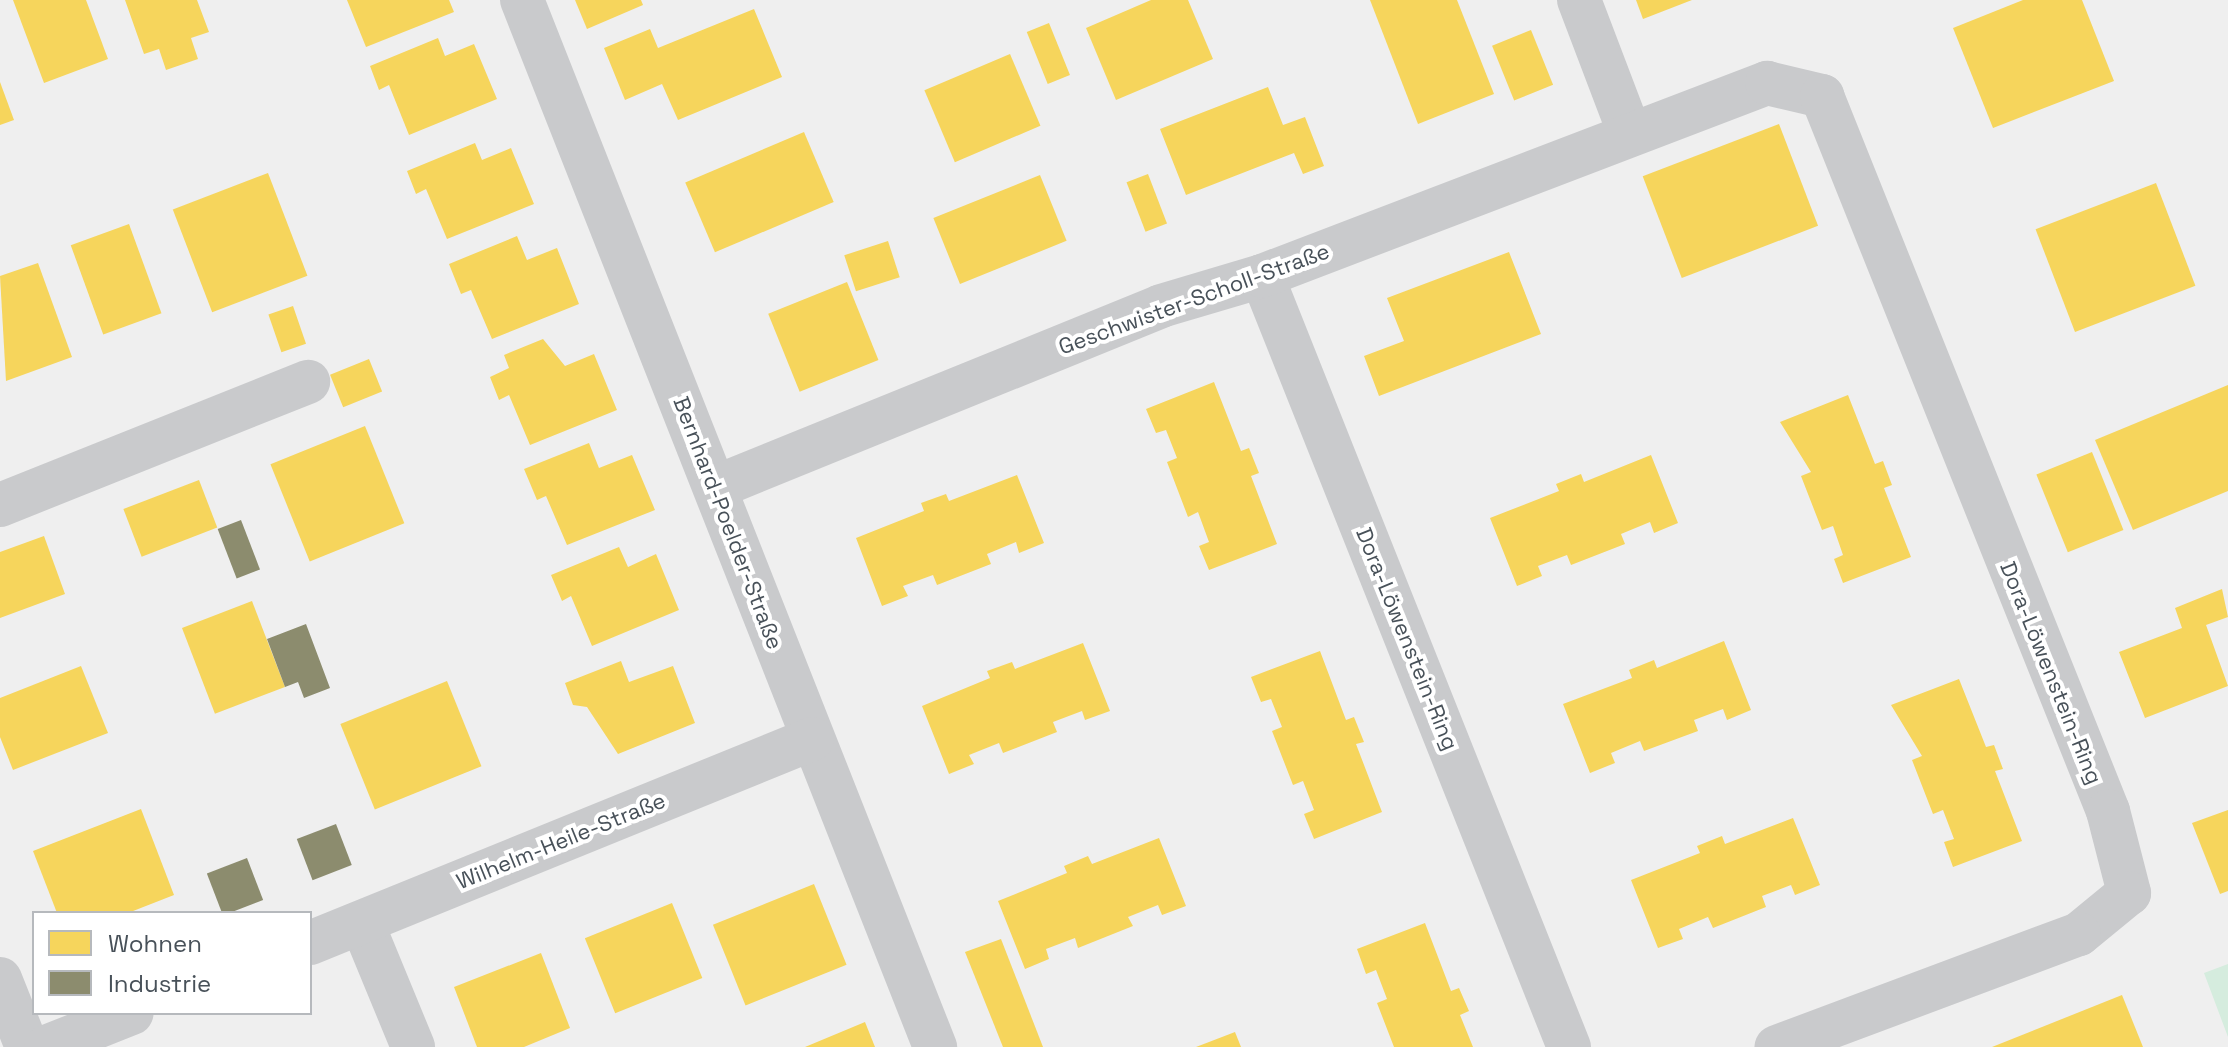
<!DOCTYPE html>
<meta charset="utf-8">
<style>
body{margin:0}
#map{position:relative;width:2228px;height:1047px;overflow:hidden;background:#efefef;font-family:"Space Grotesk",sans-serif}
div>[style]{position:absolute}
.green>*{inset:0;background:#d5ecde}
.homes>*{inset:0;background:#f6d55c;transform-origin:0 0}
.industry>*{inset:0;background:#8c8c6e;transform-origin:0 0}
.street>*{height:44px;margin:-22px;padding:0 22px;transform-origin:22px;border-radius:22px;background:#c9cacc}
span{translate:-50% -50%;white-space:nowrap;text-align:center;line-height:1.15;-webkit-text-stroke:8px #fff;paint-order:stroke}
.street-label{font-size:22px;color:#485159}
.legend{position:absolute;left:32px;top:911px;width:280px;height:104px;box-sizing:border-box;background:#fff;border:2px solid #b6b9bd;margin:0;padding:10px 14px;list-style:none;font-size:24px;color:#485159}
.legend li{display:flex;align-items:center;gap:16px;height:40px}
.legend b{width:40px;border:2px solid #b6b9bd}
</style>
<div id="map">
<div class="green">
<i style="clip-path:polygon(2228px 964px,2228px 1037px,2204px 973px)"></i>
</div>
<div class="homes">
<i style="clip-path:polygon(13px 0,86px 0,108px 59px,44px 83px)"></i>
<i style="clip-path:polygon(125px 0,197px 0,209px 32px,191px 38px,198px 59px,166px 70px,159px 49px,144px 54px)"></i>
<i style="clip-path:polygon(347px 0,449px 0,454px 12px,366px 47px)"></i>
<i style="clip-path:polygon(575px 0,641px 0,643px 5px,587px 29px)"></i>
<i style="clip-path:polygon(1151px 0,1188px 0,1213px 59px,1116px 100px,1086px 28px)"></i>
<i style="clip-path:polygon(1370px 0,1457px 0,1494px 94px,1418px 124px)"></i>
<i style="clip-path:polygon(1636px 0,1692px 0,1643px 19px)"></i>
<i style="clip-path:polygon(2023px 0,2082px 0,2114px 81px,1993px 128px,1953px 28px)"></i>
<i style="clip-path:polygon(754px 9px,782px 77px,678px 120px,662px 84px,625px 100px,604px 48px,650px 29px,658px 48px)"></i>
<i style="left:1049px;top:23px;width:56px;height:24px;rotate:68deg"></i>
<i style="left:1531px;top:30px;width:59px;height:42px;rotate:68deg"></i>
<i style="clip-path:polygon(438px 38px,445px 56px,474px 44px,497px 99px,409px 135px,389px 85px,379px 90px,370px 66px)"></i>
<i style="left:1010px;top:54px;width:78px;height:93px;rotate:67deg"></i>
<i style="clip-path:polygon(0 82px,14px 120px,0 125px)"></i>
<i style="clip-path:polygon(1268px 87px,1283px 125px,1305px 117px,1324px 166px,1303px 174px,1294px 153px,1186px 195px,1160px 129px)"></i>
<i style="left:1779px;top:124px;width:109px;height:146px;rotate:69deg"></i>
<i style="left:804px;top:132px;width:76px;height:129px;rotate:67deg"></i>
<i style="clip-path:polygon(475px 143px,482px 160px,511px 148px,534px 204px,447px 239px,426px 189px,416px 194px,407px 171px)"></i>
<i style="left:268px;top:173px;width:110px;height:102px;rotate:69deg"></i>
<i style="left:1148px;top:174px;width:53px;height:23px;rotate:69deg"></i>
<i style="left:1040px;top:175px;width:71px;height:115px;rotate:68deg"></i>
<i style="left:2156px;top:183px;width:110px;height:129px;rotate:69deg"></i>
<i style="left:129px;top:224px;width:95px;height:62px;rotate:70deg"></i>
<i style="clip-path:polygon(517px 236px,527px 260px,557px 248px,579px 304px,492px 339px,471px 290px,461px 294px,449px 264px)"></i>
<i style="left:888px;top:241px;width:38px;height:46px;rotate:72deg"></i>
<i style="clip-path:polygon(1509px 252px,1541px 334px,1379px 396px,1364px 356px,1404px 341px,1387px 298px)"></i>
<i style="clip-path:polygon(38px 263px,72px 357px,6px 381px,0 276px)"></i>
<i style="left:847px;top:282px;width:84px;height:85px;rotate:68deg"></i>
<i style="left:293px;top:306px;width:40px;height:26px;rotate:71deg"></i>
<i style="clip-path:polygon(543px 339px,565px 366px,594px 354px,617px 410px,530px 445px,509px 395px,499px 400px,490px 377px,509px 368px,504px 355px)"></i>
<i style="left:369px;top:359px;width:35px;height:42px;rotate:68deg"></i>
<i style="clip-path:polygon(1214px 382px,1241px 451px,1249px 448px,1259px 473px,1251px 476px,1277px 544px,1209px 570px,1199px 546px,1209px 542px,1198px 512px,1188px 517px,1167px 462px,1177px 458px,1166px 430px,1156px 433px,1146px 409px)"></i>
<i style="clip-path:polygon(2228px 385px,2228px 491px,2133px 530px,2095px 440px)"></i>
<i style="clip-path:polygon(1848px 395px,1875px 464px,1883px 461px,1892px 485px,1884px 488px,1911px 557px,1843px 583px,1834px 559px,1843px 555px,1833px 526px,1822px 530px,1801px 476px,1811px 472px,1780px 422px)"></i>
<i style="left:365px;top:426px;width:105px;height:102px;rotate:68deg"></i>
<i style="clip-path:polygon(589px 443px,599px 468px,632px 455px,655px 510px,567px 545px,546px 496px,537px 500px,524px 469px)"></i>
<i style="left:2092px;top:452px;width:84px;height:60px;rotate:68deg"></i>
<i style="clip-path:polygon(1651px 455px,1678px 523px,1654px 533px,1650px 522px,1621px 534px,1625px 544px,1571px 565px,1567px 555px,1538px 566px,1542px 576px,1517px 586px,1490px 518px,1559px 491px,1556px 484px,1581px 474px,1584px 482px)"></i>
<i style="clip-path:polygon(1017px 475px,1044px 543px,1019px 553px,1016px 542px,987px 554px,991px 564px,937px 585px,933px 575px,903px 586px,908px 596px,882px 606px,856px 538px,924px 511px,921px 503px,946px 494px,949px 501px)"></i>
<i style="left:199px;top:480px;width:51px;height:81px;rotate:69deg"></i>
<i style="clip-path:polygon(44px 536px,65px 594px,0 618px,0 552px)"></i>
<i style="clip-path:polygon(619px 547px,628px 567px,656px 554px,679px 610px,592px 646px,571px 596px,562px 601px,551px 575px)"></i>
<i style="clip-path:polygon(2222px 589px,2228px 617px,2206px 625px,2228px 686px,2145px 718px,2119px 652px,2182px 628px,2175px 608px)"></i>
<i style="left:252px;top:601px;width:92px;height:75px;rotate:69deg"></i>
<i style="clip-path:polygon(1724px 641px,1751px 710px,1727px 720px,1723px 709px,1694px 720px,1698px 731px,1644px 751px,1640px 741px,1611px 753px,1615px 763px,1590px 773px,1563px 704px,1632px 678px,1629px 670px,1654px 660px,1657px 668px)"></i>
<i style="clip-path:polygon(1083px 643px,1110px 711px,1085px 720px,1082px 711px,1053px 722px,1057px 732px,1003px 753px,999px 743px,969px 755px,974px 764px,949px 774px,922px 706px,990px 678px,987px 671px,1012px 662px,1015px 669px)"></i>
<i style="clip-path:polygon(1320px 651px,1346px 720px,1354px 717px,1364px 742px,1356px 744px,1382px 812px,1314px 839px,1304px 814px,1314px 810px,1303px 781px,1293px 785px,1272px 731px,1282px 727px,1271px 699px,1261px 702px,1251px 677px)"></i>
<i style="clip-path:polygon(621px 661px,629px 682px,673px 666px,695px 723px,618px 754px,587px 707px,573px 705px,565px 683px)"></i>
<i style="clip-path:polygon(81px 666px,108px 733px,13px 770px,0 737px,0 698px)"></i>
<i style="clip-path:polygon(1959px 679px,1986px 747px,1994px 745px,2003px 769px,1995px 771px,2022px 841px,1953px 867px,1944px 842px,1954px 839px,1943px 810px,1933px 814px,1912px 760px,1922px 756px,1891px 705px)"></i>
<i style="left:447px;top:681px;width:92px;height:115px;rotate:68deg"></i>
<i style="clip-path:polygon(141px 809px,174px 895px,128px 913px,57px 913px,33px 851px)"></i>
<i style="clip-path:polygon(2228px 810px,2228px 891px,2220px 894px,2192px 823px)"></i>
<i style="clip-path:polygon(1793px 818px,1820px 885px,1795px 895px,1791px 885px,1762px 896px,1766px 907px,1713px 928px,1708px 917px,1679px 929px,1683px 939px,1658px 948px,1631px 880px,1700px 853px,1697px 846px,1722px 836px,1725px 844px)"></i>
<i style="clip-path:polygon(1159px 838px,1186px 906px,1162px 915px,1158px 905px,1128px 917px,1133px 926px,1078px 948px,1075px 938px,1046px 949px,1049px 959px,1025px 969px,998px 901px,1067px 873px,1064px 866px,1088px 856px,1092px 864px)"></i>
<i style="left:814px;top:884px;width:87px;height:109px;rotate:68deg"></i>
<i style="left:672px;top:903px;width:81px;height:94px;rotate:68deg"></i>
<i style="clip-path:polygon(1425px 923px,1451px 991px,1459px 988px,1469px 1011px,1460px 1015px,1473px 1047px,1394px 1047px,1377px 1003px,1387px 999px,1376px 970px,1366px 974px,1357px 949px)"></i>
<i style="clip-path:polygon(1001px 939px,1043px 1047px,1003px 1047px,965px 952px)"></i>
<i style="clip-path:polygon(541px 953px,570px 1028px,524px 1047px,477px 1047px,454px 987px)"></i>
<i style="clip-path:polygon(2122px 995px,2143px 1047px,1992px 1047px)"></i>
<i style="clip-path:polygon(865px 1022px,875px 1047px,805px 1047px)"></i>
<i style="clip-path:polygon(1235px 1032px,1241px 1047px,1196px 1047px)"></i>
</div>
<div class="industry">
<i style="left:241px;top:520px;width:53px;height:25px;rotate:69deg"></i>
<i style="clip-path:polygon(306px 624px,330px 688px,304px 698px,298px 682px,285px 687px,267px 639px)"></i>
<i style="left:336px;top:824px;width:44px;height:42px;rotate:69deg"></i>
<i style="left:247px;top:858px;width:45px;height:43px;rotate:69deg"></i>
</div>
<div class="street">
<i style="left:522px;top:0;width:1126px;rotate:68.47deg"></i>
<i style="left:1579px;top:0;width:143px;rotate:69.2deg"></i>
<i style="left:1262px;top:276px;width:830px;rotate:68.29deg"></i>
<i style="left:716px;top:487px;width:480px;rotate:-22.1deg"></i>
<i style="left:1161px;top:306px;width:105px;rotate:-16.5deg"></i>
<i style="left:1262px;top:276px;width:541px;rotate:-20.92deg"></i>
<i style="left:1767px;top:83px;width:57px;rotate:13.3deg"></i>
<i style="left:1822px;top:96px;width:770px;rotate:68.2deg"></i>
<i style="left:2108px;top:811px;width:85px;rotate:75.6deg"></i>
<i style="left:2129px;top:893px;width:65px;rotate:140.6deg"></i>
<i style="left:2079px;top:934px;width:323px;rotate:159.5deg"></i>
<i style="left:0;top:505px;width:332px;rotate:-21.8deg"></i>
<i style="left:362px;top:923px;width:134px;rotate:67.6deg"></i>
<i style="left:310px;top:943px;width:542px;rotate:-22.12deg"></i>
<i style="left:0;top:979px;width:73px;rotate:68.3deg"></i>
<i style="left:46px;top:1047px;width:92px;rotate:-21.6deg"></i>
</div>
<div class="street-label">
<span style="left:1194px;top:299px;rotate:-20deg">Geschwister-Scholl-Straße</span>
<span style="left:728px;top:523px;rotate:69deg">Bernhard-Poelder-Straße</span>
<span style="left:1407px;top:639px;rotate:68deg">Dora-Löwenstein-Ring</span>
<span style="left:2051px;top:673px;rotate:68deg">Dora-Löwenstein-Ring</span>
<span style="left:561px;top:841px;rotate:-22deg">Wilhelm-Heile-Straße</span>
</div>
<ul class="legend">
<li><b style="height:22px;background:#f6d55c"></b>Wohnen</li>
<li><b style="height:22px;background:#8c8c6e"></b>Industrie</li>
</ul>
</div>
